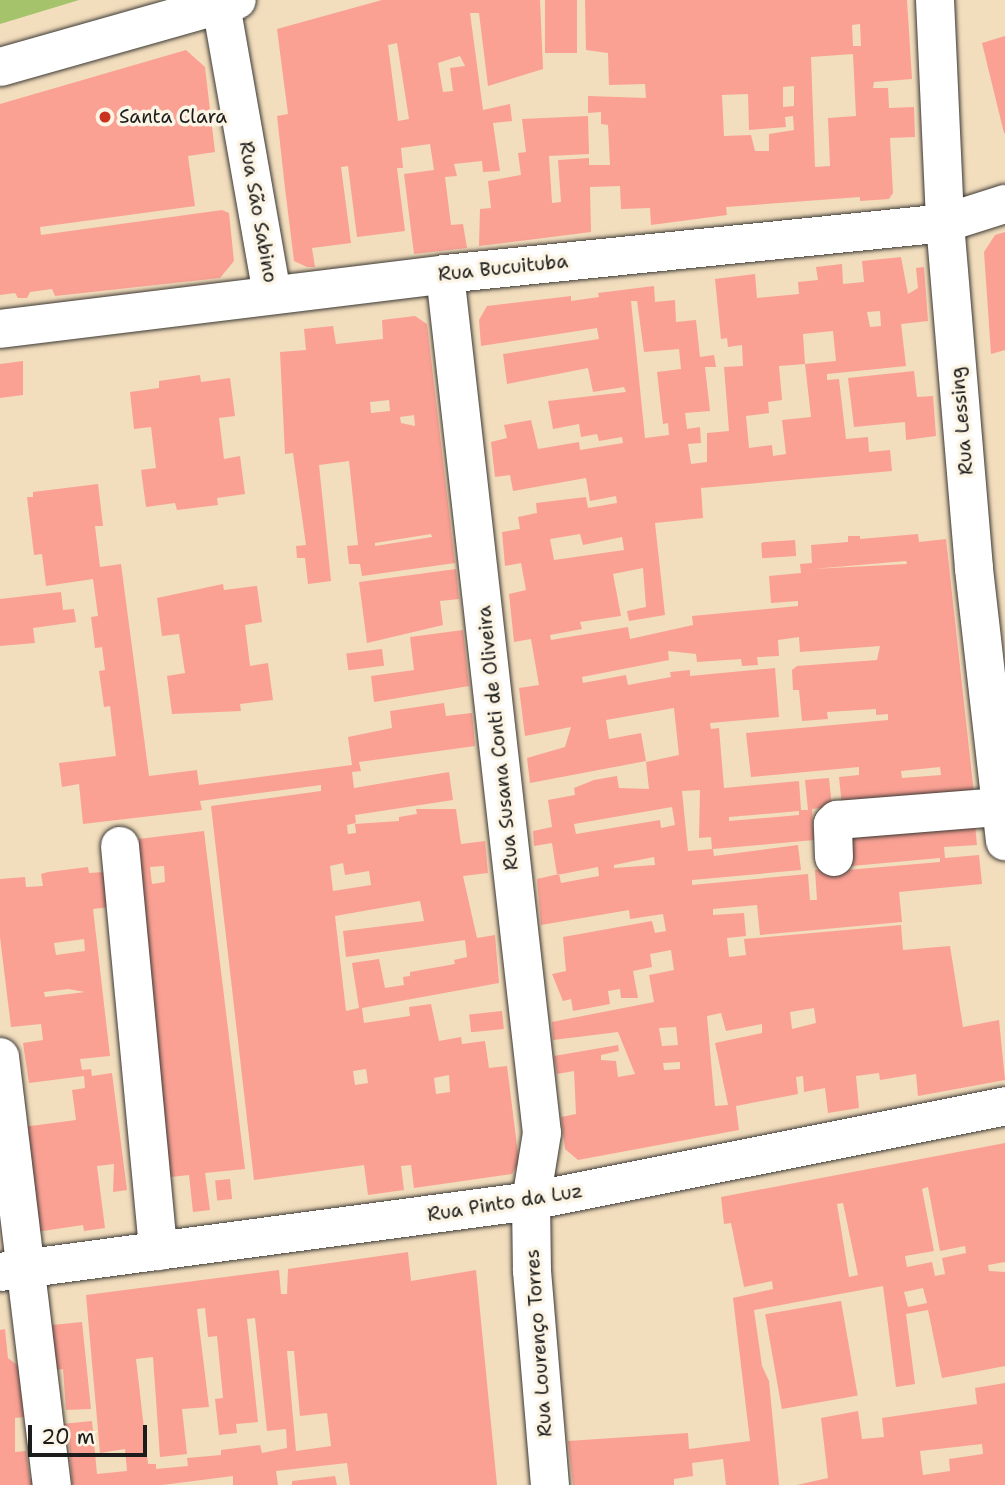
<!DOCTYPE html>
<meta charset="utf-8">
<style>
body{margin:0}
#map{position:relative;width:1005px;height:1485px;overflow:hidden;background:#f2ddbd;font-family:"Shantell Sans",sans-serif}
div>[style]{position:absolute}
.green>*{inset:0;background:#a4c36b}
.building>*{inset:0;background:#faa194;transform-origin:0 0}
.roads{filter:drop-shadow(0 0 2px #3c3934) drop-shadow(0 0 2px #3c3934)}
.minor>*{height:38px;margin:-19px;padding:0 19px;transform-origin:19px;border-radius:19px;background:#fff}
.dots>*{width:19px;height:19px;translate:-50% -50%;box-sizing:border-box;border:4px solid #fcf5e5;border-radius:50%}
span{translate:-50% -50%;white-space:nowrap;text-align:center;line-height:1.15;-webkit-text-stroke:7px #fcf5e5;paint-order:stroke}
.poi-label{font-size:19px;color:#1c1c1c}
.left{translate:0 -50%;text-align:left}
.street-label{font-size:19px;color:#1c1c1c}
.scale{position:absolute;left:28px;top:1425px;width:119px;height:32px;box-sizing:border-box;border:4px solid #1c1c1c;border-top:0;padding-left:9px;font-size:21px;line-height:24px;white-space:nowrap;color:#1c1c1c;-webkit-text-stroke:5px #fcf5e5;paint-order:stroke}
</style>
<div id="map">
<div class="green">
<i style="clip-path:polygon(0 0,79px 0,0 24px)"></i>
</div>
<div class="building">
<i style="clip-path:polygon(evenodd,382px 0,540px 0,543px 69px,488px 86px,479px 13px,470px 13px,483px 110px,510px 104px,512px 121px,493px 123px,500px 171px,483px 172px,482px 161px,454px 164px,457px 176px,445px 177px,451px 225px,463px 224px,467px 248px,414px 254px,404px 174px,434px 170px,430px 144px,401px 148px,403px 168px,397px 168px,405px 231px,357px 237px,348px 166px,341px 167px,351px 243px,312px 248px,315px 267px,307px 267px,294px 261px,285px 188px,277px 116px,288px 114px,277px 29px,382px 0,397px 43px,409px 119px,398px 121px,388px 45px,397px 43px,382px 0,460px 56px,465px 66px,450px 68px,453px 91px,443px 92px,438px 63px,460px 56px)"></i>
<i style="left:545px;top:0;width:32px;height:53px"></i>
<i style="clip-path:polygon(evenodd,585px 0,907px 0,912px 79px,874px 82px,873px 88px,888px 88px,889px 108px,914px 107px,915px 137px,890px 138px,893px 193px,889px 199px,860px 201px,860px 197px,726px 207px,727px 215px,651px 225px,650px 208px,621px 209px,620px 186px,590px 187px,591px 232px,479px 246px,480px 209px,491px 208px,488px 181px,521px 175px,518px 153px,526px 152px,522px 119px,588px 116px,589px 154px,549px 156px,552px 203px,561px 202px,558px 160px,589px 158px,589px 165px,610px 165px,608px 125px,601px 124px,601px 112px,588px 113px,588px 96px,646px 98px,645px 84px,609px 85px,608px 53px,586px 50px,585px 0,860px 24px,861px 46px,853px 46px,852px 25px,860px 24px,585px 0,853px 54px,856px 116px,828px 118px,830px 166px,815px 167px,811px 57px,853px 54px,585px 0,794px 86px,794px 106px,783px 107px,783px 87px,794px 86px,585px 0,748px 94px,749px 130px,786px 127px,785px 117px,793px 116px,794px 130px,769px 134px,769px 151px,755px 151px,751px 135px,724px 136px,722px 95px,748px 94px)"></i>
<i style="clip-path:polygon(1005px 36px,1005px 133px,1004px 133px,982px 43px)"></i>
<i style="clip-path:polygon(186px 50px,205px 67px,215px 152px,188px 156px,195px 206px,40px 227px,41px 235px,222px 210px,229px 213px,234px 261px,220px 278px,55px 296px,52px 289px,30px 292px,27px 298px,18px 298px,15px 293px,0 295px,0 104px)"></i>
<i style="clip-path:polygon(1005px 232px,1005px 350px,991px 354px,984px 252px,995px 235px)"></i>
<i style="clip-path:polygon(evenodd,901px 257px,908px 294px,918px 288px,916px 268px,924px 267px,928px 321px,901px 324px,906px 366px,827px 374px,827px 380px,839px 379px,846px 439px,868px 437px,869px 452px,890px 450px,892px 471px,701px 488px,703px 518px,655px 523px,665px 615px,629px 621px,627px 611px,646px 607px,643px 568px,613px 574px,621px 616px,580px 622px,582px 629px,550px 635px,551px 640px,628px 627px,630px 639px,693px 625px,692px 616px,798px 606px,798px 601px,771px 603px,769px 576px,801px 573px,800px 564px,812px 563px,811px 545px,848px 542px,848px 536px,860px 536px,860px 539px,918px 534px,919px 542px,946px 539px,974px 794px,842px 806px,839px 777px,859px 775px,859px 767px,751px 777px,746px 733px,888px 720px,888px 714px,876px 715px,876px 709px,827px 712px,828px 719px,802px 721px,799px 690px,793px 690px,792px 670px,797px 666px,877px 660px,880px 646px,800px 652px,799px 637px,778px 640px,779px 656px,757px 657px,758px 665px,742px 666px,741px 659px,697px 662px,696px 654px,668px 651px,669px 660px,582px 677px,583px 683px,626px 675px,628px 685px,671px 677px,670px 672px,690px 670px,690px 676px,775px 668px,779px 717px,710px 723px,711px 729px,719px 728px,724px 788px,799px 781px,801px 810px,808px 810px,805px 780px,829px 778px,832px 807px,812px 809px,814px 840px,713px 849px,714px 856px,798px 845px,801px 870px,692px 880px,692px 885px,808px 874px,810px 900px,817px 900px,815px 870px,841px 867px,842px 875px,847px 870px,940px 862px,940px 858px,841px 867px,846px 839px,975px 824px,977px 845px,944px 847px,945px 858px,979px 855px,982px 884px,899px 892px,902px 922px,760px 935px,757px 905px,713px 909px,713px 915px,744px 913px,746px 936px,727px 938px,729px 957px,746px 955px,744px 939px,901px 925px,903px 950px,950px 946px,963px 1027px,999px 1020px,1005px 1080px,918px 1096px,916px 1074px,880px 1080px,879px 1073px,856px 1076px,859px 1108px,828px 1113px,825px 1088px,804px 1092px,803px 1076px,796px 1077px,798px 1094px,736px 1106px,739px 1130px,578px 1160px,565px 1149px,561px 1117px,576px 1114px,574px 1071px,557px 1074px,554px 1056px,618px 1045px,619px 1051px,601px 1055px,601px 1060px,616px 1061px,618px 1077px,635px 1074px,618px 1032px,553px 1040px,552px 1022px,654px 1002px,649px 975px,674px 970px,671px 950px,650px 954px,652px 967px,633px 971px,638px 998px,621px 998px,620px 989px,608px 991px,610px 1004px,573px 1011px,571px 999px,563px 1001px,552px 974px,566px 971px,563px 937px,652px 921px,655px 933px,666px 931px,663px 914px,630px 919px,629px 910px,541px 925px,537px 879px,559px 874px,561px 883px,599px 876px,598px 867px,557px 875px,552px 843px,534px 846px,533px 831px,552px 827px,548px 800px,575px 795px,574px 788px,594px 780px,617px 776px,619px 788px,649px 789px,646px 762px,679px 755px,674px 708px,606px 720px,609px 739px,641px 733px,646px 761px,530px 783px,527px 758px,565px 747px,571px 727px,525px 736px,519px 688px,539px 685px,531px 639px,514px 642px,509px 594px,526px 590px,521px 563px,505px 566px,502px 532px,520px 529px,518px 517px,537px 513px,536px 503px,586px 497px,588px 508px,617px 503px,616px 496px,590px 501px,586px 478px,513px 491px,510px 475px,495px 477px,491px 442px,507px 438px,504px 425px,531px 420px,538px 449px,579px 442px,580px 450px,623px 443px,622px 437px,599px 441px,597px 434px,581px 437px,579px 424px,553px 429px,548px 401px,626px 392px,624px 387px,593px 392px,588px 368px,507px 384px,503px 354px,599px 339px,597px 328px,481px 346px,479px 320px,487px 306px,571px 296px,571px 301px,599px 297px,598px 293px,654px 286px,655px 302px,675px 300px,676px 322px,696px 320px,700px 357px,714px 355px,716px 367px,705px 367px,710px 411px,685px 413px,687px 429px,700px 427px,701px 443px,688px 444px,691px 464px,707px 462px,707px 433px,729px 431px,724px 367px,743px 366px,742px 345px,728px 347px,727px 338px,721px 339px,715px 279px,755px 274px,757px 298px,799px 294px,798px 282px,818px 280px,816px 267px,842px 264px,843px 284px,864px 282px,862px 261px,901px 257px,631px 301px,637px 301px,644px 352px,679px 349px,681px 369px,657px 372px,663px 424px,668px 423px,669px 435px,645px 438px,631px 301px,901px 257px,880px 311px,881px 326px,870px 327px,867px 312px,880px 311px,901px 257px,833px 331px,836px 361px,805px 364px,811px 417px,782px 420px,786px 454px,773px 456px,772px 445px,749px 448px,746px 416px,769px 413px,768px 402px,782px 400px,779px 366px,805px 364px,803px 334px,833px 331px,901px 257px,580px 534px,583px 545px,622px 537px,624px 550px,554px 560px,550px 539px,580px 534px,901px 257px,906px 561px,907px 564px,812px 569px,906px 561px,901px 257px,940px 767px,941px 775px,902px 778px,901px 771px,940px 767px,901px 257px,700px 790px,699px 838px,711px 837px,712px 849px,688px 851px,682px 791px,700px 790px,901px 257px,672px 807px,675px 825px,661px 828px,660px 820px,576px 834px,574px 824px,672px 807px,901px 257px,799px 811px,799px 815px,729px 821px,729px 817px,799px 811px,901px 257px,654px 857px,655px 865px,614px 868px,614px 865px,654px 857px,901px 257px,814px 1008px,816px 1023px,792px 1029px,790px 1012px,814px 1008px,901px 257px,721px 1013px,726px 1031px,762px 1024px,762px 1033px,715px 1043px,728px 1105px,715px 1106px,707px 1016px,721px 1013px,901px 257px,676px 1027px,678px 1045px,662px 1046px,659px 1028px,676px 1027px,901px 257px,680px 1062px,680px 1069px,664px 1070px,663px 1063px,680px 1062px)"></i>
<i style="clip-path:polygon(evenodd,415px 316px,427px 324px,455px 563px,362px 576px,360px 564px,349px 564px,347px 546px,358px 545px,349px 461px,319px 465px,331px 581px,308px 584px,305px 558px,297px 558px,296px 546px,306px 545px,293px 453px,285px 454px,280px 352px,306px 350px,304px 329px,333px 326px,336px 344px,383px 339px,382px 320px,415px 316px,389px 400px,390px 411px,371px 413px,370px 402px,389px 400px,415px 316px,414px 415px,415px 426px,401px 423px,400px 417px,414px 415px,415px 316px,431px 534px,432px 537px,375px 546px,375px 543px,431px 534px)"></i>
<i style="clip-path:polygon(23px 361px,23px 395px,0 398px,0 364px)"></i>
<i style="clip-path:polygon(914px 371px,917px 397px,933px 396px,936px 436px,906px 440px,905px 422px,854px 427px,848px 378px)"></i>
<i style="clip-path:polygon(200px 375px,201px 382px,230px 378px,235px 416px,219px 418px,224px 459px,240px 456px,245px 494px,217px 498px,218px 505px,177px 510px,175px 503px,146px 507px,141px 470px,156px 468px,151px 427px,134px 429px,130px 392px,159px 388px,159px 381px)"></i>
<i style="clip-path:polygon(evenodd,98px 484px,103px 526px,95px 526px,100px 567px,121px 564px,149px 776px,197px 770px,199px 785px,352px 765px,348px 737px,392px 728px,390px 711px,444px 703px,446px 716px,472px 713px,475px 746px,359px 762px,361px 771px,352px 772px,354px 788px,449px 772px,453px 800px,355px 815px,356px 823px,347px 825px,348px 834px,356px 833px,355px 824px,399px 821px,399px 817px,417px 814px,416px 809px,456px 809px,461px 844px,485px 841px,488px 873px,463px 876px,477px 938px,495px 935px,499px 983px,362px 1008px,364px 1023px,410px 1016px,409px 1007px,431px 1004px,439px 1041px,461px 1037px,462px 1044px,485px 1041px,489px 1068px,507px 1066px,519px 1162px,512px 1174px,414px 1188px,411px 1165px,401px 1166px,404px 1190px,368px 1195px,364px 1165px,254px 1180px,211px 806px,321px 791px,321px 785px,200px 801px,202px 810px,83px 824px,79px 784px,62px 787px,59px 763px,116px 756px,110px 706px,104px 707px,99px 671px,105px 670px,102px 647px,95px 648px,91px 617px,98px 616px,93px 579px,46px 586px,42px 554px,34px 555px,27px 497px,33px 497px,33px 492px,98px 484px,343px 863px,345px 875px,369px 871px,371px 885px,333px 891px,330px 866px,343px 863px,98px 484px,420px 901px,424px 921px,343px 931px,346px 957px,465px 940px,467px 957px,454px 960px,455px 964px,410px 972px,410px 976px,403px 977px,404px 985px,385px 988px,379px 959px,352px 963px,359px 1008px,346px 1011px,335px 916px,420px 901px,98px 484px,366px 1069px,368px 1083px,355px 1085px,353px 1071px,366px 1069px,98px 484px,449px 1075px,450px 1092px,436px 1094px,434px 1078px,449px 1075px)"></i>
<i style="left:795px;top:540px;width:16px;height:34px;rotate:86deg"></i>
<i style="clip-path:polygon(456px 569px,459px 599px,440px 601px,443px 625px,367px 643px,359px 582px)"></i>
<i style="clip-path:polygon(223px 584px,224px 590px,257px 586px,262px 622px,245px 625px,250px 666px,268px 663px,273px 700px,240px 704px,241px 711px,172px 714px,167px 676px,185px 673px,179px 634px,162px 636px,157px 598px)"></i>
<i style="clip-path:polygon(61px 592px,63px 610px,74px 609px,76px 622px,33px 628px,35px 643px,0 646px,0 599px)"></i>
<i style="clip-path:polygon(463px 630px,469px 686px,374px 702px,371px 676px,414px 670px,410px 637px)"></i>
<i style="left:382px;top:649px;width:17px;height:36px;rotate:83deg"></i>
<i style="clip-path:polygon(evenodd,204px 831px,245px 1169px,205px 1173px,210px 1210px,193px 1212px,189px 1175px,162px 1178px,122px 841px,204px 831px,164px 866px,165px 882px,152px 884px,150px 867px,164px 866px)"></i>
<i style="clip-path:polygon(evenodd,88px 867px,89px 873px,105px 872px,109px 907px,93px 909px,110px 1056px,80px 1059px,82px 1070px,91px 1069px,92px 1076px,112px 1073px,127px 1190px,113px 1192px,114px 1164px,97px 1166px,105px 1228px,84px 1231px,83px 1225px,36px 1232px,23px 1127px,76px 1120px,72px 1090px,85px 1088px,84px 1076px,29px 1083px,23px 1043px,43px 1040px,41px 1024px,11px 1027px,0 937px,0 879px,25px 877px,26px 887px,43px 886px,41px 874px,48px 872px,88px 867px,84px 939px,85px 951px,56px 955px,54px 943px,84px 939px,88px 867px,68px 989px,85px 992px,45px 997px,44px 992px,68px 989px)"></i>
<i style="left:502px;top:1011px;width:18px;height:33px;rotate:84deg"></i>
<i style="clip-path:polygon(evenodd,1005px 1143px,1005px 1262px,988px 1265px,989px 1271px,1005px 1272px,1005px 1366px,942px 1378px,928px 1310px,906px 1314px,915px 1384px,896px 1387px,883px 1286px,754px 1310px,762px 1366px,769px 1381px,779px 1485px,726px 1485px,723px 1459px,692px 1463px,693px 1476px,674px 1479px,674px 1485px,573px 1485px,568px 1441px,688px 1433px,689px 1449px,750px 1441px,733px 1298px,773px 1289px,772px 1281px,744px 1287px,731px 1223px,724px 1224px,721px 1197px,1005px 1143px,928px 1187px,940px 1251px,965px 1246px,966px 1253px,942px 1258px,945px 1274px,935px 1276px,932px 1262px,907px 1267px,905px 1256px,934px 1251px,922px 1189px,928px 1187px,1005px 1143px,843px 1203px,858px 1275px,849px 1277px,837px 1204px,843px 1203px,1005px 1143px,923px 1288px,927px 1303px,908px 1307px,904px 1292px,923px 1288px)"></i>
<i style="left:230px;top:1179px;width:20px;height:15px;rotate:84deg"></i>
<i style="clip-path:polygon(evenodd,408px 1252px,411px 1281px,476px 1270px,497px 1485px,350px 1485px,347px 1463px,276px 1471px,278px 1485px,233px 1485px,233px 1476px,162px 1485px,72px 1485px,69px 1437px,63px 1437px,62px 1424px,92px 1421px,97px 1474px,127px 1471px,125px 1449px,100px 1453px,86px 1295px,279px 1270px,281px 1294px,287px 1294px,288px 1269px,408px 1252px,205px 1308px,208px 1337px,217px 1336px,223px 1398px,215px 1399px,219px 1435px,237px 1433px,236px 1424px,258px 1422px,247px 1319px,255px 1318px,267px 1431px,286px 1429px,287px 1448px,262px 1453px,260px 1445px,221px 1450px,221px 1455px,187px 1458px,188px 1466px,156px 1469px,156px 1464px,148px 1464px,136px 1359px,153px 1357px,160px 1457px,187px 1454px,182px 1409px,209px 1407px,197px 1309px,205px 1308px,408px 1252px,287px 1351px,294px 1351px,300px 1416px,327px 1413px,331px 1446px,296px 1451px,287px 1351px)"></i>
<i style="left:841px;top:1301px;width:96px;height:77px;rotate:80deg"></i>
<i style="clip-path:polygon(82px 1322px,91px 1409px,66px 1410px,63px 1369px,56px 1370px,52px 1325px)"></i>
<i style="clip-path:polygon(5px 1329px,8px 1358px,18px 1366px,24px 1417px,15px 1418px,15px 1452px,26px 1451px,30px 1479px,36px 1479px,37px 1485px,0 1485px,0 1330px)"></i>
<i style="clip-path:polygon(evenodd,1005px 1383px,1005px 1485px,797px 1485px,828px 1478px,821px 1418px,858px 1411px,862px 1439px,884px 1437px,882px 1418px,977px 1404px,975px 1388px,1005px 1383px,982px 1444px,983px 1454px,949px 1459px,950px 1471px,923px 1475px,920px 1451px,982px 1444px)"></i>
<i style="clip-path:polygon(335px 1476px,337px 1485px,292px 1485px,292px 1481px)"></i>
</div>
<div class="roads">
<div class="minor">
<i style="left:935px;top:0;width:223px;rotate:87.4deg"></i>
<i style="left:945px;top:223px;width:347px;rotate:85.2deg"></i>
<i style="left:974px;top:569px;width:274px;rotate:83.5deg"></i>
<i style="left:221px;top:5px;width:294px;rotate:80deg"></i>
<i style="left:0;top:67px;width:246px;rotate:-15.8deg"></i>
<i style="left:445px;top:274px;width:864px;rotate:83.56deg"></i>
<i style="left:542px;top:1133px;width:69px;rotate:99.2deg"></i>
<i style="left:531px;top:1201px;width:70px;rotate:89.2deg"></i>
<i style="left:532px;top:1271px;width:215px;rotate:85.2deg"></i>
<i style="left:0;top:329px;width:448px;rotate:-7deg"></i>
<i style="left:445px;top:274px;width:503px;rotate:-5.82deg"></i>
<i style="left:945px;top:223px;width:63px;rotate:-17.6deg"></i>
<i style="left:120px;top:846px;width:407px;rotate:84.6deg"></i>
<i style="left:834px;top:857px;width:33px;rotate:-92deg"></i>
<i style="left:833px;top:824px;width:6px;rotate:-45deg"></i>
<i style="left:837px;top:820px;width:164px;rotate:-4.6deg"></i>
<i style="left:0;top:1057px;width:431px;rotate:83.1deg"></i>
<i style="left:0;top:1272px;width:536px;rotate:-7.62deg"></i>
<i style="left:531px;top:1201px;width:483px;rotate:-11.3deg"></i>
</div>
</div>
<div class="dots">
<i style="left:105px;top:117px;background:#c8321e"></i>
</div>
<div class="poi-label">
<span class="left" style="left:119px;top:117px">Santa Clara</span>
</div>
<div class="street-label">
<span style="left:258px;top:212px;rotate:80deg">Rua São Sabino</span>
<span style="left:503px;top:268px;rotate:-6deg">Rua Bucuituba</span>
<span style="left:962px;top:421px;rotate:-95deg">Rua Lessing</span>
<span style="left:498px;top:738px;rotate:-96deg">Rua Susana Conti de Oliveira</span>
<span style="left:505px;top:1203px;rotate:-9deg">Rua Pinto da Luz</span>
<span style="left:539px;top:1343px;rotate:-94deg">Rua Lourenço Torres</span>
</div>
<div class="scale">20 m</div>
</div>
